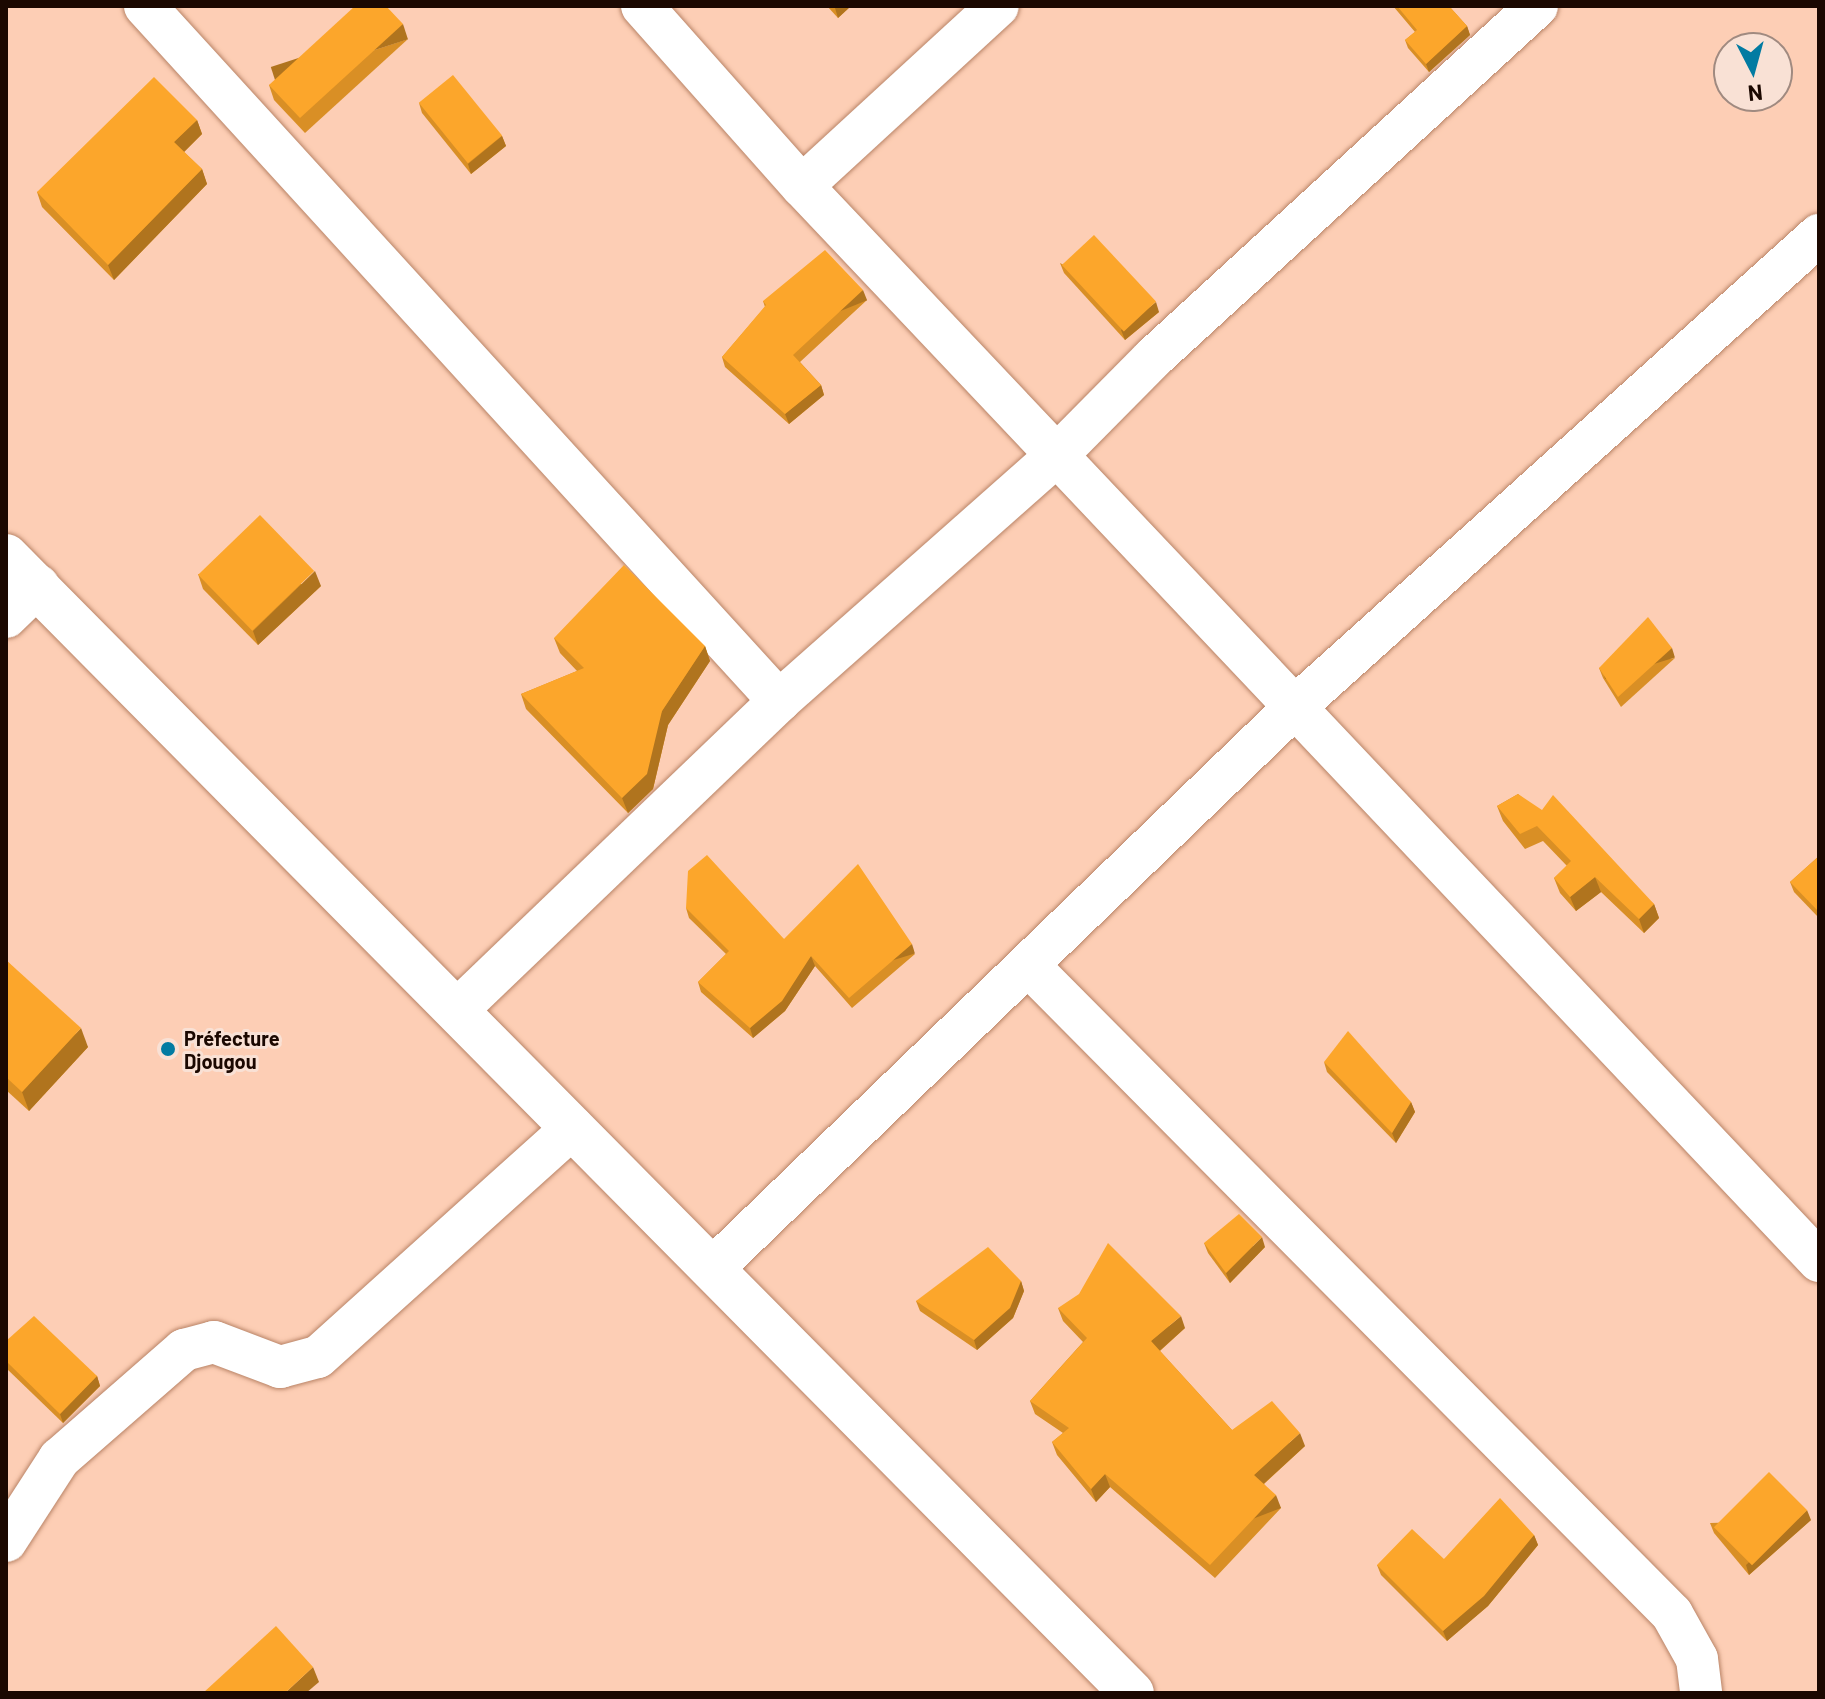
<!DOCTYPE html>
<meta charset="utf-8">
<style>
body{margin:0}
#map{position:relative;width:1825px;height:1699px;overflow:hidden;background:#fdceb5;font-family:Barlow,sans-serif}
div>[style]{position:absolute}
.roads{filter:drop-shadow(0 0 2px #b98467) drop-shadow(0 0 2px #b98467)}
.minor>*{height:42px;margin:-21px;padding:0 21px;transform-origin:21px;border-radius:21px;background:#fff}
.major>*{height:44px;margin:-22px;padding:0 22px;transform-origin:22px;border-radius:22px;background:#fff}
.wall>*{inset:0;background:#d98f25}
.shaded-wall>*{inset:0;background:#b0741e;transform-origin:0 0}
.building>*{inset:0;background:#fca62b;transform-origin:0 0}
.dots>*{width:22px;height:22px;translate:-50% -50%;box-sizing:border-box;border:4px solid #f9e1d5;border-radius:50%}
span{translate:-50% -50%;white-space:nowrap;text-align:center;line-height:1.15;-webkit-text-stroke:6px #f9e1d5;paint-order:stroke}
.poi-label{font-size:20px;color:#1b0801;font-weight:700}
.left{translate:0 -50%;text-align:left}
.frame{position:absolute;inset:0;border:8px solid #1b0801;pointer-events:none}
.north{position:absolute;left:1713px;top:32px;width:80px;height:80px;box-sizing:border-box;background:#f9e1d5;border:2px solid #a08a80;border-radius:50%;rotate:174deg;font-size:22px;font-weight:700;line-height:32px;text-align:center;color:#1b0801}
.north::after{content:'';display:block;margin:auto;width:28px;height:36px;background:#027ba2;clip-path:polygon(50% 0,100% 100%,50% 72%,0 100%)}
</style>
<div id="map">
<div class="roads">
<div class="minor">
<i style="left:145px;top:6px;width:941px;rotate:47.63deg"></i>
<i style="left:642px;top:6px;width:241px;rotate:48.4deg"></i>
<i style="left:802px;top:186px;width:1480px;rotate:46.59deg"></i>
<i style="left:802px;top:186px;width:266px;rotate:-42.6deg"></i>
<i style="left:6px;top:617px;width:45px;rotate:-44.1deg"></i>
<i style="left:1028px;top:965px;width:914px;rotate:45.22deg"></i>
<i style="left:1672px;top:1614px;width:51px;rotate:60.9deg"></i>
<i style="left:1697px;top:1659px;width:34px;rotate:83deg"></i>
<i style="left:457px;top:1010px;width:446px;rotate:-43.8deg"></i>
<i style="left:779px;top:701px;width:371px;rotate:-41.5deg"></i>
<i style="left:1057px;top:455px;width:136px;rotate:-45.3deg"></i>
<i style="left:1153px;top:358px;width:521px;rotate:-42.51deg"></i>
<i style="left:713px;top:1268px;width:810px;rotate:-43.95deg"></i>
<i style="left:1296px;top:706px;width:704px;rotate:-42.01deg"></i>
<i style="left:6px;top:1541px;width:98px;rotate:-57.1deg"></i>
<i style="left:59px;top:1459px;width:166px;rotate:-41.1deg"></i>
<i style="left:184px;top:1350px;width:31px;rotate:-15deg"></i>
<i style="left:214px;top:1342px;width:71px;rotate:20.7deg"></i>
<i style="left:280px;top:1367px;width:39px;rotate:-15deg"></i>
<i style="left:318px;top:1357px;width:343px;rotate:-42deg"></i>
</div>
<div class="major">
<i style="left:6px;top:556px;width:1600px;rotate:45.28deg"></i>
</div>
</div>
<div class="wall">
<i style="clip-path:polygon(827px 6px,851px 6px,838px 18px)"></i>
<i style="clip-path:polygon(1393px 6px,1449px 6px,1467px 26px,1470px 35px,1429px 72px,1408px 48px,1405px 40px,1415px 32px)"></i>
<i style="clip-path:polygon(408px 39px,305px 133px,274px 100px,269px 85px)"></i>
<i style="clip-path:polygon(419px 103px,502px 136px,506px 146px,471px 174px,422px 113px)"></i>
<i style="clip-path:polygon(197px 120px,202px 134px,184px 152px,202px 169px,207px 184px,114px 280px,42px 207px,37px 192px)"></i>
<i style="clip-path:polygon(1060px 263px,1159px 312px,1125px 340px,1064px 273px)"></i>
<i style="clip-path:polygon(867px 300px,800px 362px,821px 385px,824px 395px,789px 424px,725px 367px,722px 357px,765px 307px,763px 301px)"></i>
<i style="clip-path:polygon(198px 574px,321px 586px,258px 645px,203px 589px)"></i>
<i style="clip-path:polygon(554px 638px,705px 646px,710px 661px,668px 725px,653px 789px,628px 813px,526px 709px,521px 694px,577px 671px,560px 653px)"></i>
<i style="clip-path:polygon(1675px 658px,1621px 707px,1603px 678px,1599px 668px)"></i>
<i style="clip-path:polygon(1518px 794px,1654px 904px,1659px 918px,1644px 933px,1601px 892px,1576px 911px,1560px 893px,1554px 878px,1567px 866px,1543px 841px,1525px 849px,1503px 821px,1497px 806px)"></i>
<i style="clip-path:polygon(1819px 856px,1819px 918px,1794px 892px,1790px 882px)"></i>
<i style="clip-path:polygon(686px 908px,784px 939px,915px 954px,852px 1008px,815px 966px,785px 1011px,753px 1038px,701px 992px,698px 982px,726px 954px,689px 918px)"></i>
<i style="clip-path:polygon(6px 960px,88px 1047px,29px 1111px,6px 1090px)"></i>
<i style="clip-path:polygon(1324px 1062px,1411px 1102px,1415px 1112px,1396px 1143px,1327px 1072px)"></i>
<i style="clip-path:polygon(1204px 1243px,1265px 1247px,1230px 1283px,1208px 1253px)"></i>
<i style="clip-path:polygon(1021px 1281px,1024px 1291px,1013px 1318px,977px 1350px,920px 1311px,916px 1301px)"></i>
<i style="clip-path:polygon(1058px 1308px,1185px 1328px,1160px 1351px,1232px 1430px,1305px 1446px,1264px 1484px,1281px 1508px,1215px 1578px,1110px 1487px,1096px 1502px,1057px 1455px,1052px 1442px,1063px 1433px,1035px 1414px,1030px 1401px,1083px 1342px,1063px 1321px)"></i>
<i style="clip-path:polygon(6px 1341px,97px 1376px,100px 1386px,63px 1423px,6px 1368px)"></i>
<i style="clip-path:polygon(1811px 1520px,1749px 1575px,1714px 1533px,1710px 1523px)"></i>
<i style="clip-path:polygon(1534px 1535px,1538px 1545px,1488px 1606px,1447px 1641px,1381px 1575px,1377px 1565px,1444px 1559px)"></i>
</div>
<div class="shaded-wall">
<i style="clip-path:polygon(837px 6px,851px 6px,838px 18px,835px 8px)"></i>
<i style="left:403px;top:24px;width:16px;height:139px;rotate:72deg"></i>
<i style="clip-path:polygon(1467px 26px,1470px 35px,1429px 72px,1426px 64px)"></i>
<i style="clip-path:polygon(197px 120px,202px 134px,179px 157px,174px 142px)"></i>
<i style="clip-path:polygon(502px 136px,506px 146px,471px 174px,468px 164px)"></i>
<i style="clip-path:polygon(202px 169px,207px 184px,114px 280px,108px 265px)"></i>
<i style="left:863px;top:290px;width:11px;height:96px;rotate:68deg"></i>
<i style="clip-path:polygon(1156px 302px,1159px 312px,1125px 340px,1121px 330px)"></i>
<i style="clip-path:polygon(821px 385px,824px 395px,789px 424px,785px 414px)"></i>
<i style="clip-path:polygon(315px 571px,321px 586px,258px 645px,253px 631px)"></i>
<i style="clip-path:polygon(705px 646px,710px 661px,668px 725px,653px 789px,628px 813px,622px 798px,662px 711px)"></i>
<i style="left:1672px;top:648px;width:10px;height:73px;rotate:73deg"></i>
<i style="clip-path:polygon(1595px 877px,1601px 892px,1576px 911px,1570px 897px)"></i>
<i style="clip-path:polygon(1654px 904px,1659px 918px,1644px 933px,1639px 919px)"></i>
<i style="left:912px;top:944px;width:10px;height:83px;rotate:73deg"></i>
<i style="clip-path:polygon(811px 956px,815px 966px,785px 1011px,753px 1038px,750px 1028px)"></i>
<i style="clip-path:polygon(81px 1028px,88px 1047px,29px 1111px,22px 1092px)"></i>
<i style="clip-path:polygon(1411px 1102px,1415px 1112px,1396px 1143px,1392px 1133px)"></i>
<i style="clip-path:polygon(1262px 1237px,1265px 1247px,1230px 1283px,1226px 1273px)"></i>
<i style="clip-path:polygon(1021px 1281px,1024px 1291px,1013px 1318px,977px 1350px,974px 1340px)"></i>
<i style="clip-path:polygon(1181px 1316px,1185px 1328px,1156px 1354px,1151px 1341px)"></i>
<i style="clip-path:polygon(97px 1376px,100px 1386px,63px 1423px,60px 1414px)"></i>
<i style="clip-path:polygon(1300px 1433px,1305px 1446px,1259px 1488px,1254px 1475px)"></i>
<i style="clip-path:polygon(1105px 1474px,1110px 1487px,1096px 1502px,1091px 1489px)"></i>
<i style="left:1276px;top:1495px;width:14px;height:96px;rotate:69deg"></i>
<i style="clip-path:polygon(1807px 1510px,1811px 1520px,1749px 1575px,1746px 1565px)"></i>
<i style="clip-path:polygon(1534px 1535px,1538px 1545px,1488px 1606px,1447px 1641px,1443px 1631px)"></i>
<i style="clip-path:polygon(313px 1667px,319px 1682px,306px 1693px,285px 1693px)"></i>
</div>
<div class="building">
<i style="clip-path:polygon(355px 6px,386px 6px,403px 24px,300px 118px,269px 85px)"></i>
<i style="clip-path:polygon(1397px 6px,1449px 6px,1467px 26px,1426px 64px,1405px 40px,1417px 30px)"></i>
<i style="left:453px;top:75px;width:78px;height:44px;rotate:51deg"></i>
<i style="clip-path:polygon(154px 77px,197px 120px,174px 142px,202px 169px,108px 265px,37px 192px)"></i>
<i style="left:1094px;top:235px;width:91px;height:44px;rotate:47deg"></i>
<i style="clip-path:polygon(825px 250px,863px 290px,793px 355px,821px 385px,785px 414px,722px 357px,766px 305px,763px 301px)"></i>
<i style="left:260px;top:515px;width:78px;height:86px;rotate:46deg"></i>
<i style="clip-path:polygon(624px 565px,705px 646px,662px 711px,647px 774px,622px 798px,521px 694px,584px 668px,554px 638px)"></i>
<i style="clip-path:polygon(1648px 617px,1672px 648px,1618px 697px,1599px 668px)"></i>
<i style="clip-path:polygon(1518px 794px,1542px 810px,1553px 795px,1654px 904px,1639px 919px,1595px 877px,1570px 897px,1554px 878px,1571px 861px,1537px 826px,1520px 834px,1497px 806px)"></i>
<i style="clip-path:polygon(707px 855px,784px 939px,858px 864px,912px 944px,849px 998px,811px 956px,782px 1001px,750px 1028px,698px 982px,729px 951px,686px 908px,688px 871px)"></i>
<i style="clip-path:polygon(1819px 856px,1819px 912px,1790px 882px)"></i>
<i style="clip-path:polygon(6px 960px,81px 1028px,22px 1092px,6px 1077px)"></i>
<i style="clip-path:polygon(1348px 1031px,1411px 1102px,1392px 1133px,1324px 1062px)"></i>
<i style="clip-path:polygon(1239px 1214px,1262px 1237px,1226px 1273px,1204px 1243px)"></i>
<i style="clip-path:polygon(1108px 1243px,1181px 1316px,1151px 1341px,1232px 1430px,1272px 1401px,1300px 1433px,1254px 1475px,1276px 1495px,1210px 1565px,1105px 1474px,1091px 1489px,1052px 1442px,1069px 1428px,1030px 1401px,1087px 1338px,1058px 1308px,1079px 1294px)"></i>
<i style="clip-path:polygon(988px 1247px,1021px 1281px,1010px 1308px,974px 1340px,916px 1301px)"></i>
<i style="clip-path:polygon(34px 1316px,97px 1376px,60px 1414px,6px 1361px,6px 1341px)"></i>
<i style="left:1769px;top:1472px;width:54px;height:78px;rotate:45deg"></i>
<i style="clip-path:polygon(1500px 1498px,1534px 1535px,1484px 1596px,1443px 1631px,1377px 1565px,1412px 1529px,1444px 1559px)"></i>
<i style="clip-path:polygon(276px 1626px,313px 1667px,285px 1693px,203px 1693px)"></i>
</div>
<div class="dots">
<i style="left:168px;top:1049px;background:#027ba2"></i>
</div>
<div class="poi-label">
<span class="left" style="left:184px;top:1050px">Préfecture<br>Djougou</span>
</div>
<div class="frame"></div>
<div class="north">N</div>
</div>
